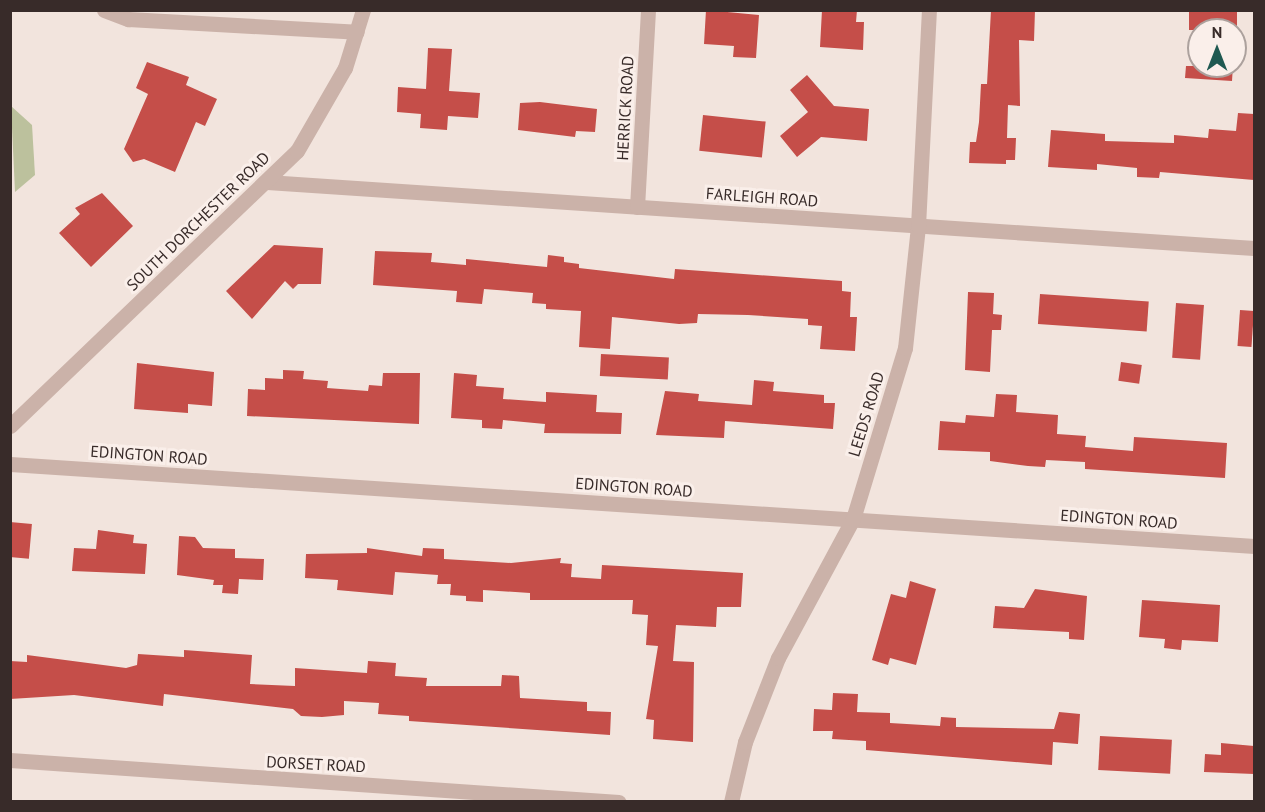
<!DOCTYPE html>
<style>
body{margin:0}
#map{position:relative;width:1265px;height:812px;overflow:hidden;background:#f2e4dd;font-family:"PT Sans",sans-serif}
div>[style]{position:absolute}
.green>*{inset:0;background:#bcc19d}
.building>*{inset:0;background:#c54e49;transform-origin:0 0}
.minor>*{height:15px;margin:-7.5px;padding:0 7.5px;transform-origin:7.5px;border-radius:7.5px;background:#cbb2a9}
span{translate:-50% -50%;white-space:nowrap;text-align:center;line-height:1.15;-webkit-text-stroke:6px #faefea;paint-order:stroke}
.street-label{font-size:16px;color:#382b29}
.frame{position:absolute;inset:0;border:12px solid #382b29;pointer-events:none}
.north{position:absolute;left:1187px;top:18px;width:60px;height:60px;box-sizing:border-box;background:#faefea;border:2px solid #aca19d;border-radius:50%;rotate:0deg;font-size:16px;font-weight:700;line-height:24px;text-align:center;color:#382b29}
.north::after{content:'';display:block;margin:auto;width:21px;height:27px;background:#1f5951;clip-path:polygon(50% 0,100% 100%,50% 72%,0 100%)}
</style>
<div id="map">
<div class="green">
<i style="clip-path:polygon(11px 106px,32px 125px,35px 175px,15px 192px)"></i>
</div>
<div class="building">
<i style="clip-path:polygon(706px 10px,759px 15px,756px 58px,733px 57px,734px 46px,704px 44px)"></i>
<i style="clip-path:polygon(822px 10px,857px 10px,856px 22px,864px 22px,863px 50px,820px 47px)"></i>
<i style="clip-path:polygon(991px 10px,1035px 10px,1034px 41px,1019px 40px,1020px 106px,1008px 105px,1007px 138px,1016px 138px,1015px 160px,1006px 160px,1006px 164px,969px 163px,970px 142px,976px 142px,979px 122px,981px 84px,987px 84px)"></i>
<i style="left:1189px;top:10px;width:48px;height:20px"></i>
<i style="clip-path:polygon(428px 48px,452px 49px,449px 91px,480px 93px,478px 118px,448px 116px,447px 130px,420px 128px,421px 114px,397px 112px,398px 87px,426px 89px)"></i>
<i style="clip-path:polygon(147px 62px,189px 77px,186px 85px,217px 99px,205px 126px,196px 122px,175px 172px,144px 159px,133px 162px,124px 149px,148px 94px,136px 88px)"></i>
<i style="clip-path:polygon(1186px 66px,1233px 66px,1232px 81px,1185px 78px)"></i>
<i style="clip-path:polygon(807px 75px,834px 106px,869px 109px,867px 141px,821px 137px,797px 157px,780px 136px,808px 112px,790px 90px)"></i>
<i style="clip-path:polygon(540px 102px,597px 109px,595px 132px,576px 131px,575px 137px,518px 130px,520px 103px)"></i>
<i style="clip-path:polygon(1238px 113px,1254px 114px,1254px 180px,1160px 172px,1159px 178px,1137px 177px,1137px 168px,1097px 164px,1097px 170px,1048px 167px,1051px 130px,1105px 134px,1105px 141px,1174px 143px,1174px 135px,1208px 138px,1209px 129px,1236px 131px)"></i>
<i style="left:703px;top:115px;width:63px;height:36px;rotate:6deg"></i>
<i style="clip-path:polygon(102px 193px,133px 226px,91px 267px,59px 233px,80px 214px,75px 208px)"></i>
<i style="clip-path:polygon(274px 245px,323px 248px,321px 284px,298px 284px,293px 289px,285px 281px,252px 319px,226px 291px)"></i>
<i style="clip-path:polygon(375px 251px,432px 253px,431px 262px,466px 265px,466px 259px,547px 267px,548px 255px,564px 257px,564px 262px,579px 264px,579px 268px,674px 279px,675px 269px,842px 281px,842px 291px,851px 292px,850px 317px,857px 317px,855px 351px,820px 349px,822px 326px,808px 325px,808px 319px,748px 315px,698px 314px,697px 323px,679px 324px,612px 317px,610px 349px,579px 347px,581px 311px,546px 309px,546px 304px,532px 303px,533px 293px,484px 289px,482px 304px,456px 302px,457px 291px,373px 285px)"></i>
<i style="clip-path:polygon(968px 292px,994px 293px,993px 314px,1002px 315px,1001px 330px,992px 330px,990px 372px,965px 370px)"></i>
<i style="left:1040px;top:294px;width:109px;height:30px;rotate:4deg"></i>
<i style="left:1176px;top:303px;width:28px;height:55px;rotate:4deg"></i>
<i style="left:1240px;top:310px;width:14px;height:36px;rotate:4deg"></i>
<i style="left:601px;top:354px;width:68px;height:22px;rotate:3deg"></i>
<i style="left:1121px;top:362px;width:21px;height:19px;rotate:8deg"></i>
<i style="clip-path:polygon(137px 363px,214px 372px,212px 406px,188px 404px,188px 413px,134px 409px)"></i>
<i style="clip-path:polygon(283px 370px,304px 371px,303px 379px,328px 381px,327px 388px,368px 391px,369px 385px,382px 386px,383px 373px,420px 373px,419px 424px,247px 416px,248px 389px,265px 390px,265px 378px,283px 379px)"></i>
<i style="clip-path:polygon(454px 373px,477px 375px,476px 386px,504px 388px,503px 399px,546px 402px,546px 392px,597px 395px,596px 412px,622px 413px,621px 434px,544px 433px,545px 424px,503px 420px,502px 429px,482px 428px,482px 420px,451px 418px)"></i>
<i style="clip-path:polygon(754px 380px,774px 382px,773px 391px,824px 395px,824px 403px,835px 403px,833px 429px,725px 421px,724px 438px,656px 435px,665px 391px,699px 394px,698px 401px,752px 405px)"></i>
<i style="clip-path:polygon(996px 394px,1017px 395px,1016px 412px,1058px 415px,1057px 434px,1086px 436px,1085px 447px,1133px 451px,1134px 437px,1227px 443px,1225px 478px,1085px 469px,1085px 462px,1046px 460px,1045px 467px,1028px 466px,990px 461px,990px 452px,938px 450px,940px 421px,965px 423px,966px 415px,994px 417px)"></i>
<i style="left:10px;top:522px;width:22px;height:35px;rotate:5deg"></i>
<i style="clip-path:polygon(98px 530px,134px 535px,133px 543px,147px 544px,145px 574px,72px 571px,74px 548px,96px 549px)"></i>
<i style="clip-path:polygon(179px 536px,195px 537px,203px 548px,235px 549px,235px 558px,264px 559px,263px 580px,239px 579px,238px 594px,222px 593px,223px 585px,213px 585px,214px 580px,177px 575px)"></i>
<i style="clip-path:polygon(367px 548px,422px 556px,423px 548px,444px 549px,444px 559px,511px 563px,561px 558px,560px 563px,572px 564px,571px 577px,601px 579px,602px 565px,743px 573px,741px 607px,717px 607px,716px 627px,676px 625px,673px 661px,694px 662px,693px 742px,653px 739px,654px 720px,646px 719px,658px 646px,646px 645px,648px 615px,632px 614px,633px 600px,530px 600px,530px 593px,483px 590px,483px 602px,466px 601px,466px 596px,450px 595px,451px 584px,437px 584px,438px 575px,395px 572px,393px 595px,337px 590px,338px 580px,305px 578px,306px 554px,367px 553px)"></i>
<i style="clip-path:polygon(910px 581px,936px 589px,916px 665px,890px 658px,888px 665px,872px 660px,891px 594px,906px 598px)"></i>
<i style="clip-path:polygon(1035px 589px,1087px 596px,1084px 640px,1069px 639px,1069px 632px,993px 628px,995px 606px,1024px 608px)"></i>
<i style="clip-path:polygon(1142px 600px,1220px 605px,1218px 642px,1182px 640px,1181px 650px,1164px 648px,1165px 639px,1139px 637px)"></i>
<i style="clip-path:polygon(184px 650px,252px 655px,250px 684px,295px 686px,295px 668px,367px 673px,368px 661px,396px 663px,395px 676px,427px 678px,426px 686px,501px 686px,502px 675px,519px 676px,520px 698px,587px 702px,587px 711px,611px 712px,610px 735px,409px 721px,409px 716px,378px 714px,379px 703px,344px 701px,344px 715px,322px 717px,301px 716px,293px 709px,164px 694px,163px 706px,74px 695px,10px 699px,10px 661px,27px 662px,27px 655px,126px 668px,137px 665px,138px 654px,184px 657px)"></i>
<i style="clip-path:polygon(833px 693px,858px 694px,857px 712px,890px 713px,890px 723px,940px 726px,941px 717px,956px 718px,956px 727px,1054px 729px,1059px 712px,1080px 714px,1078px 744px,1053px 742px,1052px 765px,866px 750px,866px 741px,832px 739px,833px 731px,813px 731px,814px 709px,832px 710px)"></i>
<i style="left:1100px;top:736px;width:72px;height:34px;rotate:3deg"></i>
<i style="clip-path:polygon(1221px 743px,1254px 746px,1254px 774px,1204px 772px,1205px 754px,1221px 755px)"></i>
</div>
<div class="minor">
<i style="left:104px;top:10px;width:26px;rotate:21deg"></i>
<i style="left:128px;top:19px;width:229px;rotate:3.2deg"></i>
<i style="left:267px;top:182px;width:989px;rotate:3.83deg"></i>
<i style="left:637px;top:207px;width:197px;rotate:-86.8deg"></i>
<i style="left:10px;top:426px;width:397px;rotate:-43.8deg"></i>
<i style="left:297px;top:151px;width:96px;rotate:-60deg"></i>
<i style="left:345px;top:68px;width:61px;rotate:-72.8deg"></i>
<i style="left:10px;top:464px;width:1247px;rotate:3.77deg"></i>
<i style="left:10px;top:760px;width:610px;rotate:3.95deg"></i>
<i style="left:731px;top:802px;width:62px;rotate:-76.9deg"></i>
<i style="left:745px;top:742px;width:90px;rotate:-68.6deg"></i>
<i style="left:778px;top:658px;width:158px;rotate:-61.7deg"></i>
<i style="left:853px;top:519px;width:179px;rotate:-73.1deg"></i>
<i style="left:905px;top:348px;width:123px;rotate:-83.9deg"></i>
<i style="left:918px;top:226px;width:216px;rotate:-87.1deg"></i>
</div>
<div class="street-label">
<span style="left:625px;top:108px;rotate:-87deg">HERRICK ROAD</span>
<span style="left:762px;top:197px;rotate:4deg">FARLEIGH ROAD</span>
<span style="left:198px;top:221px;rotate:-44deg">SOUTH DORCHESTER ROAD</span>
<span style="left:866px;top:414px;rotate:-73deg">LEEDS ROAD</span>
<span style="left:149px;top:455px;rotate:4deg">EDINGTON ROAD</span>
<span style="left:634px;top:487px;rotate:4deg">EDINGTON ROAD</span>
<span style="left:1119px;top:519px;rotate:4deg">EDINGTON ROAD</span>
<span style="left:316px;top:764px;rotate:3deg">DORSET ROAD</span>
</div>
<div class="frame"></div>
<div class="north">N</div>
</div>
